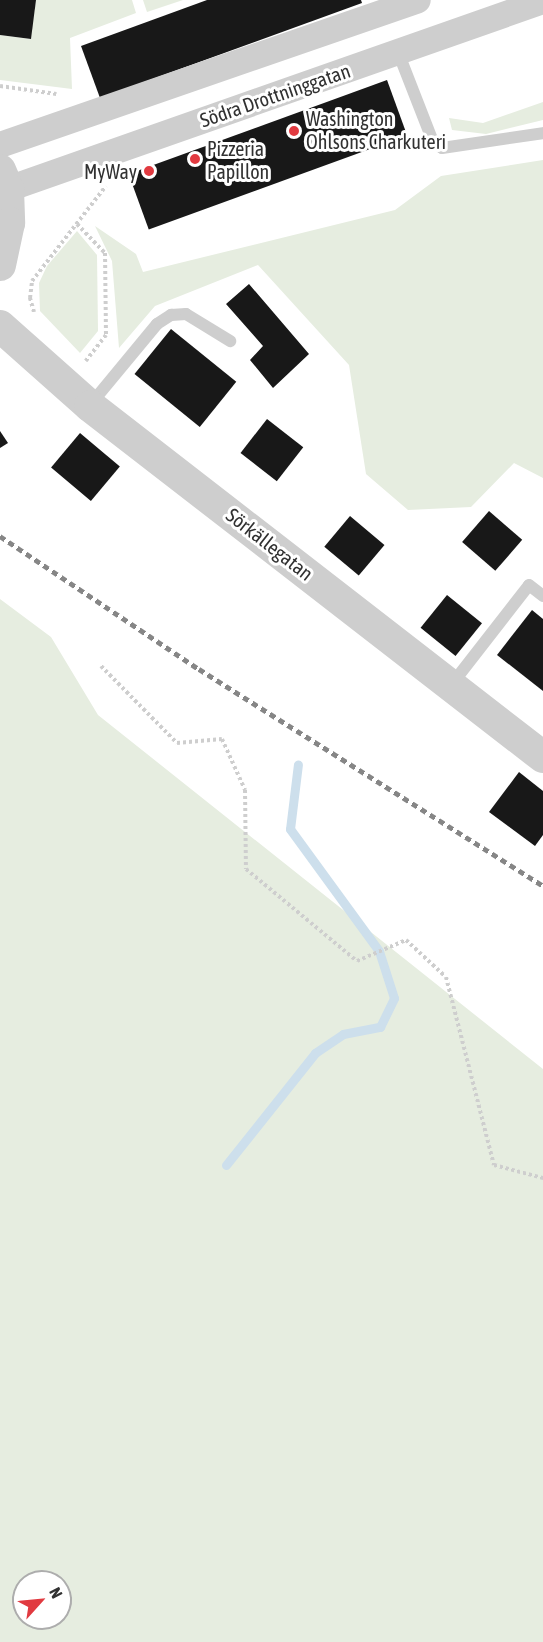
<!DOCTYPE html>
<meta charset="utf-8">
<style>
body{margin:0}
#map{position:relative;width:543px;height:1642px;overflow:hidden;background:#fff;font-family:"Asap Condensed",sans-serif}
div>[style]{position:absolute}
.green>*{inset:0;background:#e6ede0}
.stream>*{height:9px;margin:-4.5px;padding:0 4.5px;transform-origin:4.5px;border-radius:4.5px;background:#cddfec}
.building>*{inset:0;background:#181818;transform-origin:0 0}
.path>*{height:4px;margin-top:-2px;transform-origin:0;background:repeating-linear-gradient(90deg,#cecece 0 3px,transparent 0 6px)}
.service>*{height:12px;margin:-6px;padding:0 6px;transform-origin:6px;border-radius:6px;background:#cecece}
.minor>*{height:26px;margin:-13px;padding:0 13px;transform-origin:13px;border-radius:13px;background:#cecece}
.tertiary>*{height:32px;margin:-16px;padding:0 16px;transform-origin:16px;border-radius:16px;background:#cecece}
.rail>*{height:4.5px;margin-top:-2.25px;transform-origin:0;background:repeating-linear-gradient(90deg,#868686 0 6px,transparent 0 10.5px)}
.dots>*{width:16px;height:16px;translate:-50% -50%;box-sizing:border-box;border:3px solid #fff;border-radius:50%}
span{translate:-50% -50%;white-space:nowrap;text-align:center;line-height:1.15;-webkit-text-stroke:6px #fff;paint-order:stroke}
.street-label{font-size:20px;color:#313131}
.poi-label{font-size:20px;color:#313131}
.left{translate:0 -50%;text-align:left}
.right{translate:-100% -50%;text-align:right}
.north{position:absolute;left:12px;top:1570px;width:60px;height:60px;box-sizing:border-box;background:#fff;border:2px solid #adadad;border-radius:50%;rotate:63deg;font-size:16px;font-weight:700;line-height:24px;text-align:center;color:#313131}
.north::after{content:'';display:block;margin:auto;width:21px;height:27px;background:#e13a40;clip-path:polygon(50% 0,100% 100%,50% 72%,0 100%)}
</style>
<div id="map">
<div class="green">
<i style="clip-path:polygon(36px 0,132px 0,136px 13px,70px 38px,72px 89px,0 80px,0 35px,30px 39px)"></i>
<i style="clip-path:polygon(143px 0,183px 0,147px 12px)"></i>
<i style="clip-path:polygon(543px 102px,543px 120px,486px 134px,452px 130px,449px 118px,483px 123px)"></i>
<i style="clip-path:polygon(543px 160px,543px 478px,514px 463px,471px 507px,408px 510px,366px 474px,349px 365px,258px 265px,155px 306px,119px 348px,112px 261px,95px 226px,136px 254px,143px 272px,395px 210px,441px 176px)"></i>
<i style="clip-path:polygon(77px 231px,97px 255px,98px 331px,80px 353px,40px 311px,39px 283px,47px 266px)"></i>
<i style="clip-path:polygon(evenodd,0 599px,51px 637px,98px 715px,543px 1069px,543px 1642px,0 1642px,0 599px,24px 1582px,60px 1582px,60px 1618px,24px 1618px,24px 1582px)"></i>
</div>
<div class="stream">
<i style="left:226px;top:1165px;width:143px;rotate:-51.5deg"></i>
<i style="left:315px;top:1053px;width:34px;rotate:-34deg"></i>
<i style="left:343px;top:1034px;width:38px;rotate:-11deg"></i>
<i style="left:380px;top:1027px;width:32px;rotate:-64deg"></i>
<i style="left:394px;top:998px;width:49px;rotate:-107.7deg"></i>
<i style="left:379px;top:951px;width:151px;rotate:-126.1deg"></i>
<i style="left:290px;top:829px;width:65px;rotate:-83deg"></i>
</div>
<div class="building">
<i style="clip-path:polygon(0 0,36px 0,31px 39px,0 35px)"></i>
<i style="clip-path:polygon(207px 0,361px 0,362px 3px,100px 98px,81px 46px)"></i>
<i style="left:387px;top:80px;width:59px;height:275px;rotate:70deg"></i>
<i style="clip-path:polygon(249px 284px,309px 354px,273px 388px,250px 360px,263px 346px,226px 304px)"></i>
<i style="left:171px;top:329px;width:84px;height:58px;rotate:39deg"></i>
<i style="left:267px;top:419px;width:46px;height:43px;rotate:38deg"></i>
<i style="clip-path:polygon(0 431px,8px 443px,0 448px)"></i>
<i style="left:80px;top:433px;width:52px;height:45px;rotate:40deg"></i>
<i style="left:489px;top:511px;width:44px;height:41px;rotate:41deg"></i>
<i style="left:350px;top:516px;width:45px;height:40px;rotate:40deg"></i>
<i style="left:447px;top:595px;width:45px;height:42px;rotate:39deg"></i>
<i style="clip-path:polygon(532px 610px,543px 619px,543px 691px,497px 655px)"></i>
<i style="clip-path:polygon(519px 772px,543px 791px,543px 835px,535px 846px,489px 812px)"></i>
</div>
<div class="path">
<i style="left:0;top:86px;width:57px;rotate:8.1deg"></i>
<i style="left:77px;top:224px;width:40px;rotate:46deg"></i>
<i style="left:105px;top:253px;width:82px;rotate:89.3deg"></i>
<i style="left:106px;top:335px;width:33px;rotate:128deg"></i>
<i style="left:34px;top:312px;width:15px;rotate:-106deg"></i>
<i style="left:30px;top:298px;width:17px;rotate:-83deg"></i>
<i style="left:32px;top:281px;width:120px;rotate:-52.1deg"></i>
<i style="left:101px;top:666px;width:108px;rotate:45.4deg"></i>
<i style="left:177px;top:743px;width:45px;rotate:-5.1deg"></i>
<i style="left:222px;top:739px;width:56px;rotate:65.7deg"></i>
<i style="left:245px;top:790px;width:79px;rotate:89.3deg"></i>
<i style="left:246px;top:869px;width:144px;rotate:39.7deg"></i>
<i style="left:357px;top:961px;width:53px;rotate:-23.2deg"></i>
<i style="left:406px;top:940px;width:54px;rotate:42.8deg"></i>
<i style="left:446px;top:977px;width:194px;rotate:75.7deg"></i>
<i style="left:494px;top:1165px;width:51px;rotate:14.9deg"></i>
</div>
<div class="service">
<i style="left:398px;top:52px;width:93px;rotate:68.7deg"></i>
<i style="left:432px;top:139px;width:13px;rotate:42deg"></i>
<i style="left:442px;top:148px;width:102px;rotate:-8.4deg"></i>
<i style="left:90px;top:405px;width:105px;rotate:-50.4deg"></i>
<i style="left:157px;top:324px;width:17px;rotate:-33deg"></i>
<i style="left:171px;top:315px;width:15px;rotate:-4deg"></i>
<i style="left:186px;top:314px;width:52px;rotate:31.5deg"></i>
<i style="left:452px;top:684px;width:125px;rotate:-52.1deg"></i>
<i style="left:529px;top:585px;width:18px;rotate:38deg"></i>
</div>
<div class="minor">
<i style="left:0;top:145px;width:442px;rotate:-19.1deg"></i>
<i style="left:8px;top:189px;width:567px;rotate:-19.36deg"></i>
</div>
<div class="tertiary">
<i style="left:0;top:170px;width:21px;rotate:67deg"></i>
<i style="left:8px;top:189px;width:34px;rotate:88deg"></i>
<i style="left:9px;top:223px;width:43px;rotate:102.1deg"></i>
<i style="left:0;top:326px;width:120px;rotate:41.6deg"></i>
<i style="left:90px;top:406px;width:573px;rotate:37.77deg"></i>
</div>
<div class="rail">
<i style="left:0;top:536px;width:239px;rotate:33.8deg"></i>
<i style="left:199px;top:669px;width:407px;rotate:32.2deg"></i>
</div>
<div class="dots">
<i style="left:294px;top:131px;background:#e13a40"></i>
<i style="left:195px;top:159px;background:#e13a40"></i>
<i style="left:149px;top:171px;background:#e13a40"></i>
</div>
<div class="street-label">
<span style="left:275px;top:95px;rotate:-19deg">Södra Drottninggatan</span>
<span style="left:270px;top:544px;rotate:38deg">Sörkällegatan</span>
</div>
<div class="poi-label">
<span class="left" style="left:306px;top:130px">Washington<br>Ohlsons Charkuteri</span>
<span class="left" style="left:207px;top:160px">Pizzeria<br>Papillon</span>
<span class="right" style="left:137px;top:171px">MyWay</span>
</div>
<div class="north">N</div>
</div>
